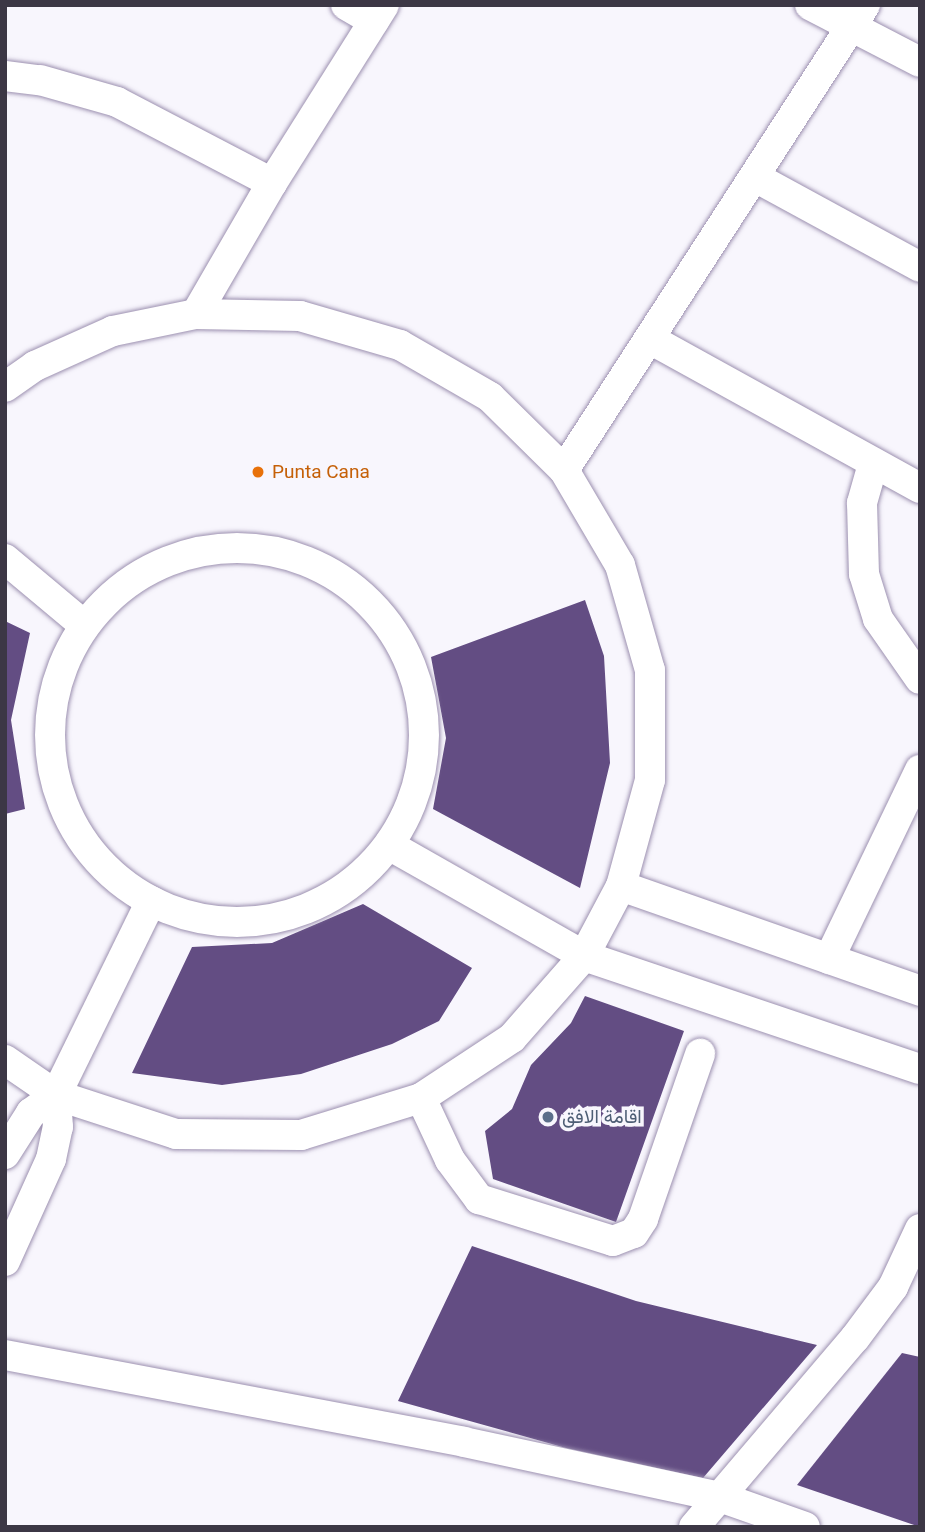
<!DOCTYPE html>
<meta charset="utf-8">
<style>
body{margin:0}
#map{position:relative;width:925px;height:1532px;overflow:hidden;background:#f8f6fd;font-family:Roboto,Vazirmatn,sans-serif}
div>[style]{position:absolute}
.building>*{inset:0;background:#634d83}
.roads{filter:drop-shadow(0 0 2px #9c90b0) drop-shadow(0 0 2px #9c90b0)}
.minor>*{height:30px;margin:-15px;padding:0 15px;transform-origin:15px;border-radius:15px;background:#fff}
.minor>.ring{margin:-15px;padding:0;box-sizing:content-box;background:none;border:30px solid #fff;border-radius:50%}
.dots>*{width:19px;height:19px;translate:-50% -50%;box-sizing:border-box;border:4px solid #f8f6fd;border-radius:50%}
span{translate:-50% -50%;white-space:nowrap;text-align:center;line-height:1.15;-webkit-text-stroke:7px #f8f6fd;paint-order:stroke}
.food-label{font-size:19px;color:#c56008}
.left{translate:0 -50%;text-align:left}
.service-label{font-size:19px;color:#4e5e75}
.frame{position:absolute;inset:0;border:7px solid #3c3745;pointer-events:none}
</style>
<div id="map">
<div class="building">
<i style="clip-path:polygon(585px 600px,604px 656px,610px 763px,580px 888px,433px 809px,446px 738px,431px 657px)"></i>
<i style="clip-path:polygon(5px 621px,30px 633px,11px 720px,25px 809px,5px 814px)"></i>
<i style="clip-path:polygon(363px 904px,472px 968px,439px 1021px,392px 1044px,301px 1074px,222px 1085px,132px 1073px,192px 947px,272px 943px)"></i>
<i style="clip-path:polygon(585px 996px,684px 1031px,616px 1222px,493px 1179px,485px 1131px,512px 1109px,531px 1065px,571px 1023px)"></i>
<i style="clip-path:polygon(472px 1246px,636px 1301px,817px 1345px,703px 1478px,566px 1448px,398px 1401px)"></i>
<i style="clip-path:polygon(902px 1353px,920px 1357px,920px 1527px,797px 1485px)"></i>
</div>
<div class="roads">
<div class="minor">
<i style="left:346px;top:5px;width:32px;rotate:30deg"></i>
<i style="left:810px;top:5px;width:124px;rotate:27.4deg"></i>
<i style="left:5px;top:76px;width:35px;rotate:7deg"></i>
<i style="left:40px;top:80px;width:80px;rotate:15.9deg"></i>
<i style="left:117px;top:102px;width:175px;rotate:27.6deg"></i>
<i style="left:755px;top:177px;width:188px;rotate:28.6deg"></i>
<i style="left:196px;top:314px;width:151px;rotate:-59.9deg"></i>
<i style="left:272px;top:183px;width:210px;rotate:-57.8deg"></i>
<i style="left:650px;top:339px;width:308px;rotate:28.9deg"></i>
<i style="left:5px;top:387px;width:37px;rotate:-35deg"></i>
<i style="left:35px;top:366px;width:85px;rotate:-24.2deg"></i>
<i style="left:113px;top:331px;width:85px;rotate:-11.6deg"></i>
<i style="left:196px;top:314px;width:104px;rotate:1.1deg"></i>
<i style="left:300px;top:316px;width:104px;rotate:16.2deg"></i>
<i style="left:400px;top:345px;width:104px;rotate:30deg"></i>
<i style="left:490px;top:397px;width:104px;rotate:44.6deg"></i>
<i style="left:564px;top:470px;width:110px;rotate:59.5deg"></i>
<i style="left:620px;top:565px;width:109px;rotate:74.1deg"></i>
<i style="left:650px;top:670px;width:110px;rotate:90deg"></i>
<i style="left:650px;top:780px;width:110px;rotate:105.3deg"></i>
<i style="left:621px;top:886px;width:79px;rotate:117.9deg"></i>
<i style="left:584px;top:956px;width:109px;rotate:131.3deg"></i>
<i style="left:512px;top:1038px;width:109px;rotate:146.6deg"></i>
<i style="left:421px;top:1098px;width:126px;rotate:162.9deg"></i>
<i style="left:301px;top:1135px;width:125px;rotate:-179.5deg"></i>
<i style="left:176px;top:1134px;width:126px;rotate:-162deg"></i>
<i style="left:56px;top:1095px;width:62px;rotate:-145.5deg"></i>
<i style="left:873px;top:464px;width:41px;rotate:105.8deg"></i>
<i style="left:862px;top:503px;width:71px;rotate:88.4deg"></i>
<i style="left:864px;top:574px;width:47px;rotate:72.7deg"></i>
<i style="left:878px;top:619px;width:73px;rotate:55deg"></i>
<i style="left:564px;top:470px;width:554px;rotate:-57.08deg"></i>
<i class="ring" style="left:50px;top:548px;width:344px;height:344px"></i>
<i style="left:5px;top:559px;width:104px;rotate:39.9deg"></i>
<i style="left:389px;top:845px;width:224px;rotate:29.6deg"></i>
<i style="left:584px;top:956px;width:354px;rotate:18.6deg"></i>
<i style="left:621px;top:886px;width:317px;rotate:19.3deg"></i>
<i style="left:829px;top:959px;width:210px;rotate:-64.3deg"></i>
<i style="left:421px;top:1098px;width:68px;rotate:64.9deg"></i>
<i style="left:450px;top:1160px;width:49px;rotate:53.4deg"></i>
<i style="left:479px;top:1199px;width:140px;rotate:17.4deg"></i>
<i style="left:613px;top:1241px;width:22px;rotate:-21deg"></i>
<i style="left:634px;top:1233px;width:17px;rotate:-57deg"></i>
<i style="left:643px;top:1219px;width:175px;rotate:-70.9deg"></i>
<i style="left:5px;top:1154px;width:49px;rotate:-57.6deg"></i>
<i style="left:31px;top:1113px;width:31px;rotate:-36deg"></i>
<i style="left:56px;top:1095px;width:216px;rotate:-63.9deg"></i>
<i style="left:5px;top:1261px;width:112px;rotate:-65.7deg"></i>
<i style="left:51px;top:1159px;width:33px;rotate:-78deg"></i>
<i style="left:58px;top:1127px;width:32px;rotate:-94deg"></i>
<i style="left:5px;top:1355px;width:467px;rotate:10.7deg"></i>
<i style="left:464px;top:1442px;width:262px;rotate:12.1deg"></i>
<i style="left:720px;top:1497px;width:90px;rotate:19.4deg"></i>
<i style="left:694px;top:1527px;width:248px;rotate:-49.6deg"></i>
<i style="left:855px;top:1338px;width:64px;rotate:-53.3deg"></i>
<i style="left:893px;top:1287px;width:64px;rotate:-65deg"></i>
</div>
</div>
<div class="dots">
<i style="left:258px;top:472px;background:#e8710a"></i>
<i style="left:548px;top:1117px;background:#5c6f8a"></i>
</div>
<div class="food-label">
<span class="left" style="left:272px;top:472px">Punta Cana</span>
</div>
<div class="service-label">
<span class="left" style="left:562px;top:1117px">اقامة الافق</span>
</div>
<div class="frame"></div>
</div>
